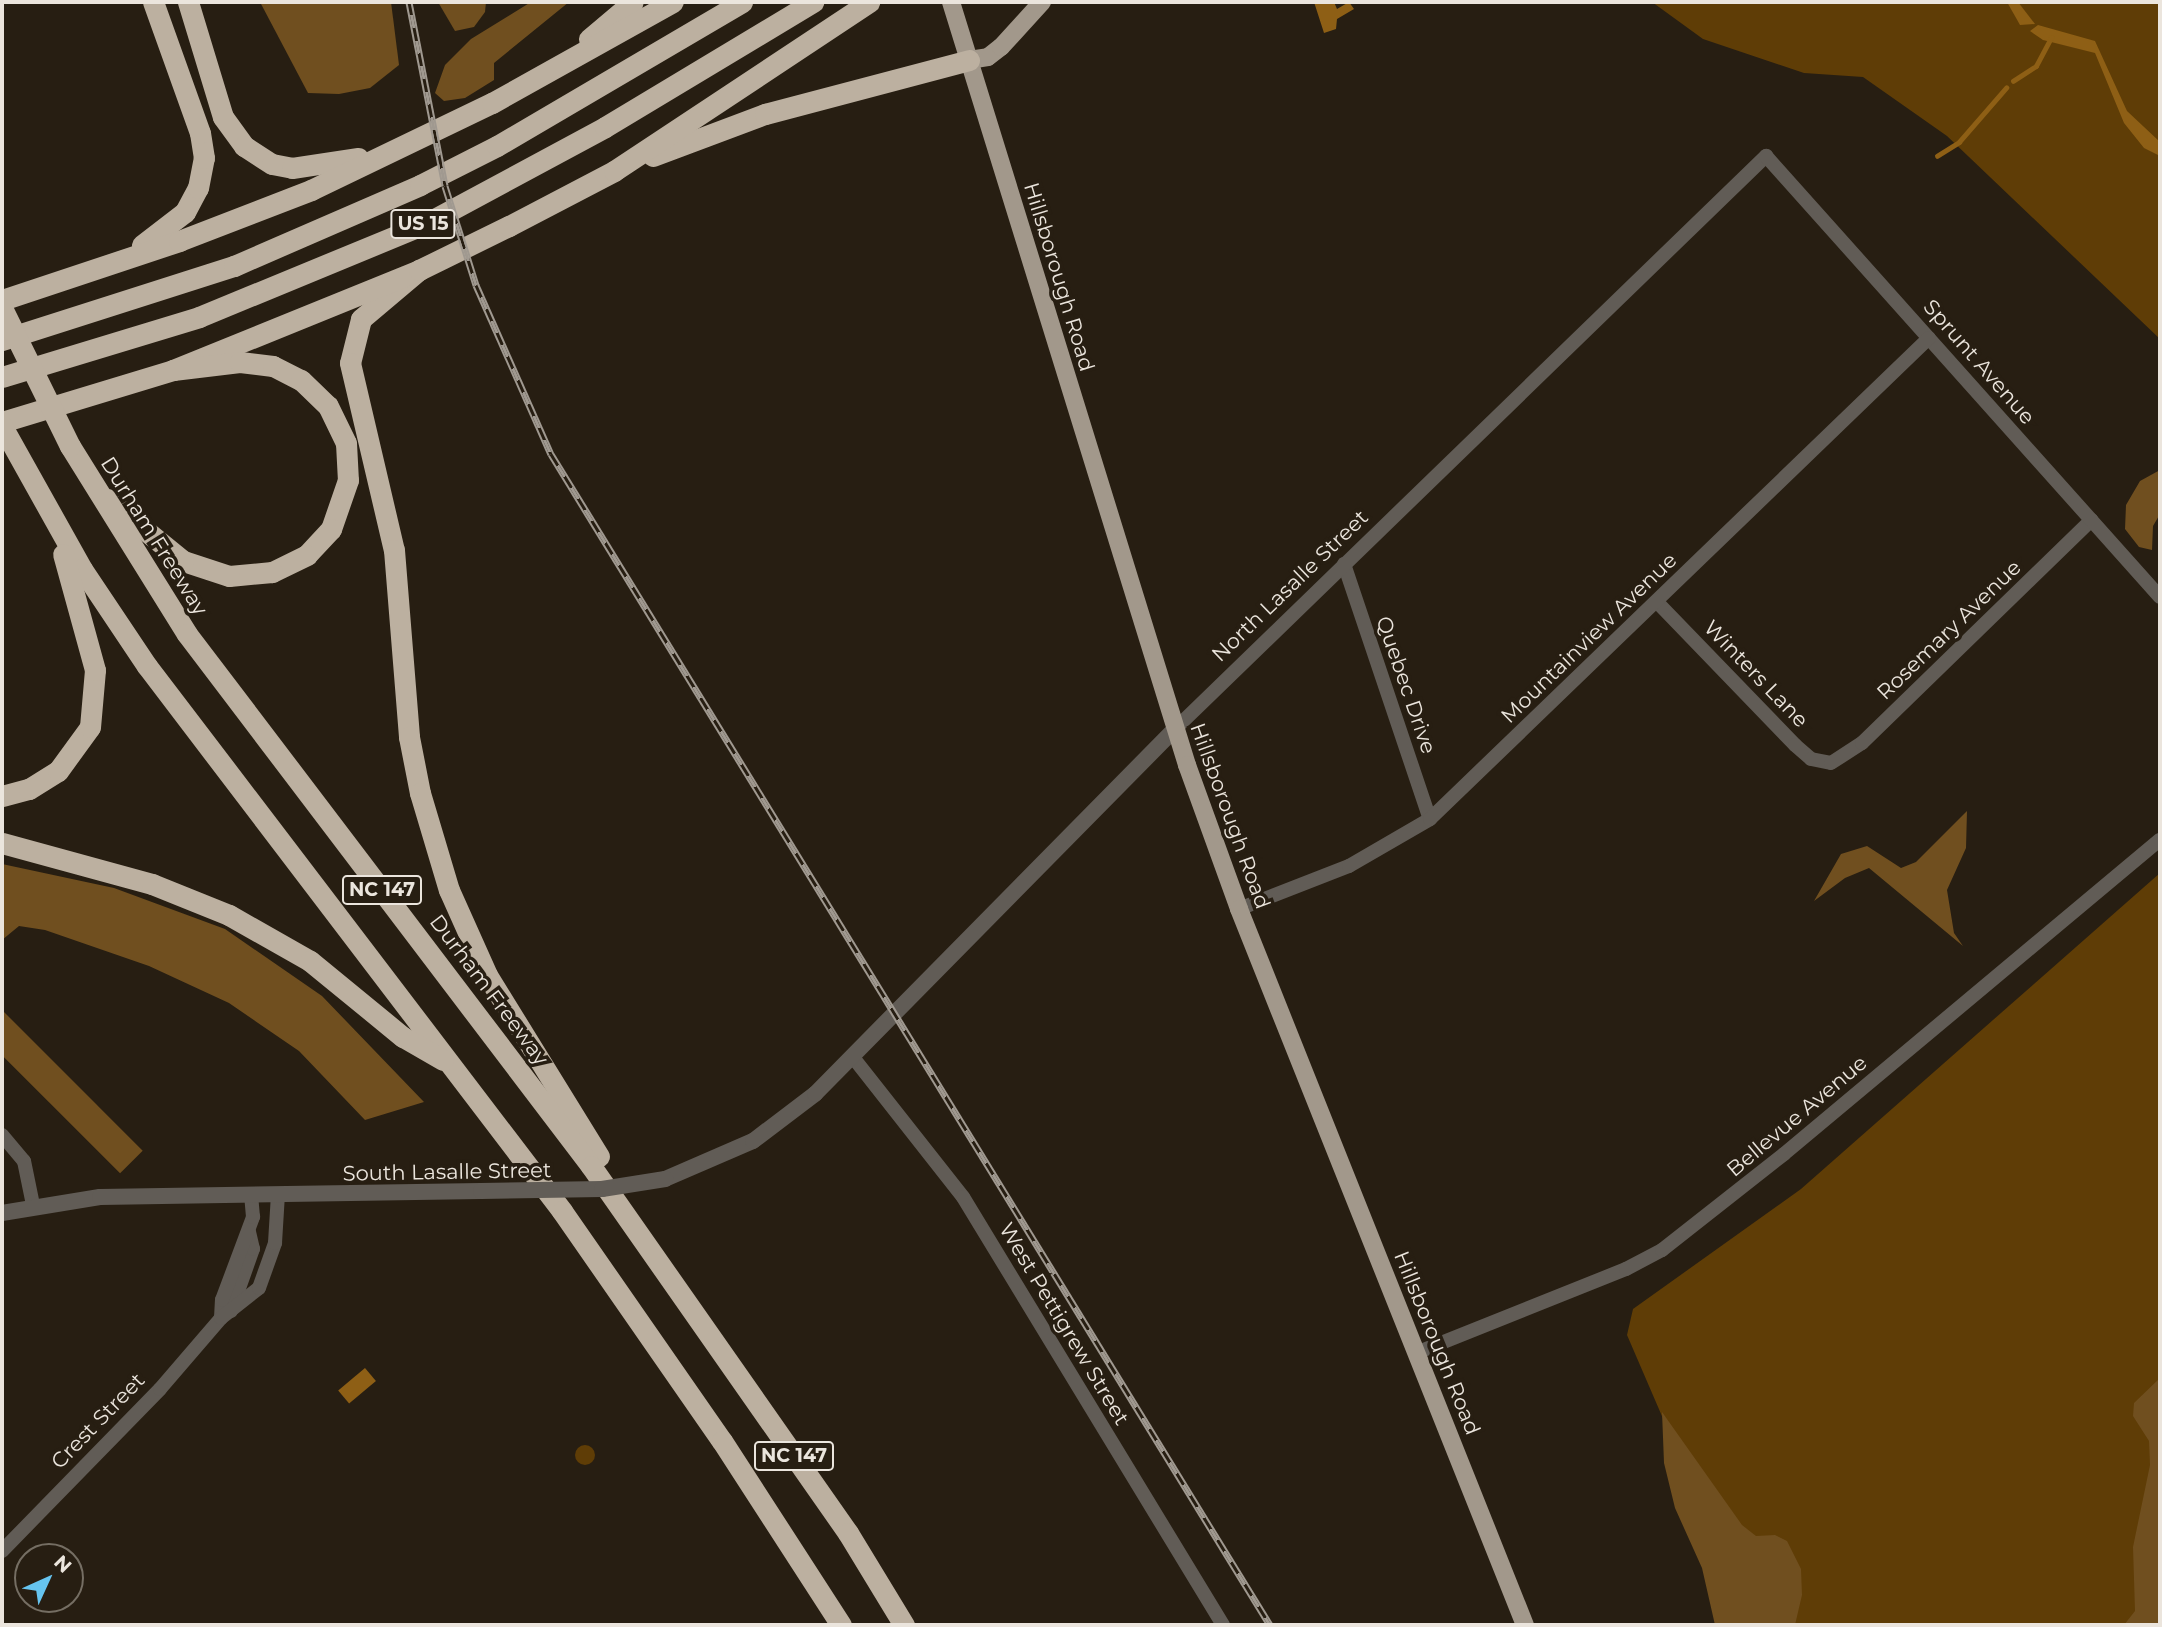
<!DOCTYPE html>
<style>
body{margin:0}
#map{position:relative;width:2162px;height:1627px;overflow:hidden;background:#271e12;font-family:Montserrat,sans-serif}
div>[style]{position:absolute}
.green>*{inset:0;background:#5f3d06}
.round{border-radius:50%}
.forest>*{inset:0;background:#704f1f;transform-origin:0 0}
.water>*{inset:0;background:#8e5f15;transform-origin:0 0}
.stream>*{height:4.5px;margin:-2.25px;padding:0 2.25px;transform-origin:2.25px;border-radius:2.25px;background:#8e5f15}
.minor>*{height:14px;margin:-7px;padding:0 7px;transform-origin:7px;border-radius:7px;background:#615c56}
.tertiary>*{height:16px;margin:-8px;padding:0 8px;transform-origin:8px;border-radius:8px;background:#615c56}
.primary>*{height:18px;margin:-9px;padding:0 9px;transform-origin:9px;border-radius:9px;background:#a2988b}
.motorway>*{height:21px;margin:-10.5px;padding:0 10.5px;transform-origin:10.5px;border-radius:10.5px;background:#bcb0a0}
.rail>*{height:7px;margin-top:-3.5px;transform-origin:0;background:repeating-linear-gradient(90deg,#271e12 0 13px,#a09990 0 26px);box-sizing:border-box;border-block:2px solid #a09990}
.tertiary-bridge>*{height:16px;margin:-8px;padding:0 8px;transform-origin:8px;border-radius:8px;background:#615c56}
.motorway-bridge>*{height:21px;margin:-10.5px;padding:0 10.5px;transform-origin:10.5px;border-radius:10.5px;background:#bcb0a0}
span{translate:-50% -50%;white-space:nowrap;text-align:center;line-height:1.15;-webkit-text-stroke:7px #271e12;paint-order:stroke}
.shield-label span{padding:2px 5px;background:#271e12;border:2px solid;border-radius:5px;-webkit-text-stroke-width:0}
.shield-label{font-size:19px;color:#ebe5dd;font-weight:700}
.street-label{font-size:21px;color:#ebe5dd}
.frame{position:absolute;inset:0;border:4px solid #ebe5dd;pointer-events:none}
.north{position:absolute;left:14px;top:1543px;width:70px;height:70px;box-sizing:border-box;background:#271e12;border:2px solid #756e63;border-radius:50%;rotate:45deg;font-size:19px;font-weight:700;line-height:28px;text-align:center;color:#ebe5dd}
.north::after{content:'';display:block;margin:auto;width:24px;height:32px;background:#66c4ef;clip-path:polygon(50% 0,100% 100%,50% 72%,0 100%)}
</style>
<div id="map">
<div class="green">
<i style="clip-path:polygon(1652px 2px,2160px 2px,2160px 339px,1947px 136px,1863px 77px,1804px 73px,1703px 39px)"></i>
<i style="clip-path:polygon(2160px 873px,2160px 1625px,1752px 1625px,1627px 1335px,1633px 1309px,1801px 1189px)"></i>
<i class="round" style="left:575px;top:1445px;width:20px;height:20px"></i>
</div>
<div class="forest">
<i style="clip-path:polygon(260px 2px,391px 2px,399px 65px,370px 88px,339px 94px,308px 93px)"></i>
<i style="clip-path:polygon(438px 2px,486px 2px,485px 12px,474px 27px,455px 31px)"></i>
<i style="clip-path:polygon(531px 2px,569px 2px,494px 63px,494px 80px,465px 98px,444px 101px,435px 93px,445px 65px,471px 39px)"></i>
<i style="clip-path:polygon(2160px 470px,2160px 514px,2153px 526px,2152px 550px,2139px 547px,2125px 529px,2126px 505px,2140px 481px)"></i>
<i style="clip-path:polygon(1967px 811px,1966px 848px,1947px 890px,1954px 933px,1963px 946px,1869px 868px,1845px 878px,1814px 901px,1841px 854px,1867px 846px,1901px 868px,1916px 862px)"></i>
<i style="clip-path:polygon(2px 864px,114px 888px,225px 929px,322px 996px,424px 1102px,365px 1120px,299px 1051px,229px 1003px,149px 966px,45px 930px,19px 926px,2px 940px)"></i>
<i style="left:2px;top:1010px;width:199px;height:32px;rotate:45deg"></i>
<i style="clip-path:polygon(2160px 1378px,2160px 1617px,2157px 1625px,2124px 1625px,2135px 1611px,2133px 1547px,2150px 1465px,2149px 1441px,2133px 1416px,2134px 1403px)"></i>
<i style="clip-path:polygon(1662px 1412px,1742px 1525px,1756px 1536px,1775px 1535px,1787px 1541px,1801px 1569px,1802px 1595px,1795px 1625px,1715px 1625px,1702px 1568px,1675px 1508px,1664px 1463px)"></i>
</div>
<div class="water">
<i style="clip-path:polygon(1314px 2px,1334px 2px,1337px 9px,1349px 2px,1354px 9px,1337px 19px,1336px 29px,1324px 33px)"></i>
<i style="clip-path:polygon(2007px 2px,2018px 2px,2035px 24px,2020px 25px)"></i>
<i style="clip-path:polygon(2038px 25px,2095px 41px,2127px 111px,2160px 142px,2160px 156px,2144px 148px,2124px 123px,2095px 53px,2043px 40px,2030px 31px)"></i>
<i style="left:365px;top:1368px;width:17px;height:35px;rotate:50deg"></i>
</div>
<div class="stream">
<i style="left:2013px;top:81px;width:27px;rotate:-33deg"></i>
<i style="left:2036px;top:66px;width:32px;rotate:-62deg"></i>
<i style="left:1937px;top:156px;width:26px;rotate:-32deg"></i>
<i style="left:1959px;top:142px;width:72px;rotate:-49deg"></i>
</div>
<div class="minor">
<i style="left:1344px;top:564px;width:269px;rotate:71.4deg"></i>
<i style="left:1657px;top:602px;width:199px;rotate:46deg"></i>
<i style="left:1795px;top:745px;width:21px;rotate:41deg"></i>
<i style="left:1811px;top:759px;width:20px;rotate:11deg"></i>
<i style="left:1831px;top:763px;width:37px;rotate:-33deg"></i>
<i style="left:1862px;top:743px;width:320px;rotate:-44.2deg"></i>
<i style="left:1174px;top:730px;width:825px;rotate:-44.12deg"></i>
<i style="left:1766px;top:156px;width:591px;rotate:48.22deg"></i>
<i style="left:1239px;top:909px;width:118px;rotate:-21.4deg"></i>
<i style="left:1349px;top:866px;width:94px;rotate:-30.1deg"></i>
<i style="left:1430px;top:819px;width:693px;rotate:-43.95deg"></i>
<i style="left:852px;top:1056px;width:179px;rotate:51.8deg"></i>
<i style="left:963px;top:1197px;width:501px;rotate:58.72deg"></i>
<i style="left:2px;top:1135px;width:34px;rotate:50deg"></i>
<i style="left:24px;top:1161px;width:45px;rotate:78.4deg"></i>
<i style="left:231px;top:1311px;width:66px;rotate:-70.5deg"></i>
<i style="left:253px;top:1249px;width:18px;rotate:-103deg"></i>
<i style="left:221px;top:1318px;width:18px;rotate:-87deg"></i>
<i style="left:222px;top:1300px;width:89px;rotate:-69.5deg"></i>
<i style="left:253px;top:1217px;width:23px;rotate:-95deg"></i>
<i style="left:1416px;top:1353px;width:226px;rotate:-21.8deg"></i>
<i style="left:1626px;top:1269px;width:41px;rotate:-27.8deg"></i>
<i style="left:1662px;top:1250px;width:155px;rotate:-38.2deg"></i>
<i style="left:1784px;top:1154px;width:490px;rotate:-39.9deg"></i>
<i style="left:2px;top:1551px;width:226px;rotate:-45.7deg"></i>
<i style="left:160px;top:1389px;width:94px;rotate:-49.3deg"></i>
<i style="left:221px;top:1318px;width:48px;rotate:-38.3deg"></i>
<i style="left:259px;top:1288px;width:48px;rotate:-70.4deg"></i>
<i style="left:275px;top:1243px;width:49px;rotate:-86.5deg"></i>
</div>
<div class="tertiary">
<i style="left:665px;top:1179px;width:96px;rotate:-23.4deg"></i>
<i style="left:753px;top:1141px;width:78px;rotate:-37.2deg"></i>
<i style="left:815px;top:1094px;width:511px;rotate:-45.4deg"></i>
<i style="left:2px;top:1213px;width:99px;rotate:-9.3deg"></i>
<i style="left:100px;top:1197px;width:381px;rotate:-0.9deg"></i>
</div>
<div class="primary">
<i style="left:951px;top:2px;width:799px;rotate:72.81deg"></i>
<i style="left:1187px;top:765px;width:153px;rotate:70.1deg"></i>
<i style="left:1239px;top:909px;width:771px;rotate:68.23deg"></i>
<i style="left:969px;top:60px;width:19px;rotate:-9deg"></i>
<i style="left:988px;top:57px;width:16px;rotate:-38deg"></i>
<i style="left:1001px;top:47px;width:61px;rotate:-47.7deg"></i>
</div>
<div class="motorway">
<i style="left:188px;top:2px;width:120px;rotate:73.1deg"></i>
<i style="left:223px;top:117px;width:36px;rotate:54deg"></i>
<i style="left:244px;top:146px;width:33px;rotate:33deg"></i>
<i style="left:272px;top:164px;width:20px;rotate:11deg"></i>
<i style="left:292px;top:168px;width:67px;rotate:-8.6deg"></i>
<i style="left:589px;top:39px;width:57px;rotate:-40.1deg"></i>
<i style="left:653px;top:156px;width:120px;rotate:-20.6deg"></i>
<i style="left:765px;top:114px;width:211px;rotate:-14.8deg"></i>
<i style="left:142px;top:245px;width:54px;rotate:-37.5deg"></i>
<i style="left:185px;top:212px;width:27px;rotate:-62deg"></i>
<i style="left:198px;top:188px;width:31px;rotate:-79deg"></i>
<i style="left:204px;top:158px;width:25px;rotate:-99deg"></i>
<i style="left:200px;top:133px;width:139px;rotate:-109.7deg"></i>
<i style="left:419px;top:270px;width:76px;rotate:139.8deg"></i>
<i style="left:361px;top:319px;width:45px;rotate:104deg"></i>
<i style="left:350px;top:363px;width:192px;rotate:76.8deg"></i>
<i style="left:394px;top:550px;width:188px;rotate:85.4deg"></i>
<i style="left:409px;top:737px;width:57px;rotate:78.9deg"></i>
<i style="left:420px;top:793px;width:101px;rotate:73.4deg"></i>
<i style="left:449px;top:890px;width:93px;rotate:65.9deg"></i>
<i style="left:487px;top:975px;width:213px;rotate:58.3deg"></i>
<i style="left:2px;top:300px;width:187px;rotate:-18.4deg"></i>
<i style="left:179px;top:241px;width:142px;rotate:-21.1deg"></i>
<i style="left:311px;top:190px;width:201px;rotate:-25.7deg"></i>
<i style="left:492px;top:103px;width:207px;rotate:-29.2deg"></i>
<i style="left:2px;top:340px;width:244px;rotate:-17.7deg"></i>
<i style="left:234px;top:266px;width:203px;rotate:-23.5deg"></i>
<i style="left:420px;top:185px;width:86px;rotate:-26.9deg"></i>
<i style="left:497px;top:146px;width:284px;rotate:-30.4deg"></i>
<i style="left:173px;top:370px;width:266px;rotate:-22.1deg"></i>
<i style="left:419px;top:270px;width:100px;rotate:-26.1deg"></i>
<i style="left:509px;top:226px;width:119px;rotate:-27.6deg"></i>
<i style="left:614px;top:171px;width:306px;rotate:-33.5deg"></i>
<i style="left:2px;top:377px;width:206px;rotate:-16.9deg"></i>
<i style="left:199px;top:317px;width:247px;rotate:-22.4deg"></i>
<i style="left:427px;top:223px;width:202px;rotate:-28.3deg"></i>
<i style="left:605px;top:127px;width:243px;rotate:-31deg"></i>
<i style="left:2px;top:422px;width:179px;rotate:-16.9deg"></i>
<i style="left:173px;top:370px;width:67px;rotate:-6.8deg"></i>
<i style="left:240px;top:362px;width:33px;rotate:7deg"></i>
<i style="left:273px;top:366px;width:31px;rotate:27deg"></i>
<i style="left:301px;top:380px;width:37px;rotate:44deg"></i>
<i style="left:328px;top:406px;width:41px;rotate:64.1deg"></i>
<i style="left:346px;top:443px;width:37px;rotate:87deg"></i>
<i style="left:348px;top:480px;width:52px;rotate:109.1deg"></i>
<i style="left:331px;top:529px;width:35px;rotate:133deg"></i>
<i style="left:307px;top:555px;width:39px;rotate:154deg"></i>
<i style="left:272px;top:572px;width:43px;rotate:174.7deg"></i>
<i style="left:229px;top:576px;width:48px;rotate:-161.9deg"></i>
<i style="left:183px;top:561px;width:98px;rotate:-140.8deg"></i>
<i style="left:2px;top:426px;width:164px;rotate:60.8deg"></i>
<i style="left:82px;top:569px;width:117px;rotate:56.2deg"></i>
<i style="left:147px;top:666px;width:685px;rotate:52.71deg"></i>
<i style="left:562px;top:1211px;width:280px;rotate:55.2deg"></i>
<i style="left:722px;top:1441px;width:219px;rotate:57.1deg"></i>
<i style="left:70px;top:446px;width:221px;rotate:58.1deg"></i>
<i style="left:187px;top:634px;width:668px;rotate:52.79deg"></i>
<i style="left:591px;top:1166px;width:448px;rotate:55deg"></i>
<i style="left:848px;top:1533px;width:108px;rotate:58.7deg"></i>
<i style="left:2px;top:796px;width:28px;rotate:-15deg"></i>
<i style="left:29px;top:789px;width:34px;rotate:-32deg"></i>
<i style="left:58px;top:771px;width:54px;rotate:-54deg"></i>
<i style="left:90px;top:727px;width:57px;rotate:-85deg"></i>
<i style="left:95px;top:670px;width:120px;rotate:-105.4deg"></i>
<i style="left:2px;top:843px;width:156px;rotate:15.3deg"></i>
<i style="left:152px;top:884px;width:83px;rotate:21.9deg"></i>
<i style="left:229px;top:915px;width:93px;rotate:29.6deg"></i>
<i style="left:310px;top:961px;width:120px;rotate:39.3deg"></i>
<i style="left:403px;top:1037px;width:46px;rotate:29.9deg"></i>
</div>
<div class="rail">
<i style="left:409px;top:2px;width:187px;rotate:78.9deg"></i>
<i style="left:445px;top:186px;width:104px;rotate:72.6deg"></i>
<i style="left:476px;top:285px;width:185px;rotate:66.1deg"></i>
<i style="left:551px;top:454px;width:1374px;rotate:58.45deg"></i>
</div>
<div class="tertiary-bridge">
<i style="left:481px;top:1191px;width:121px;rotate:-0.9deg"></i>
<i style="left:602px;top:1189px;width:64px;rotate:-9deg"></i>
</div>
<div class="motorway-bridge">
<i style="left:2px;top:308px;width:154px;rotate:63.8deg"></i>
</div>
<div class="shield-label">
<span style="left:423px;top:224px">US 15</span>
<span style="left:382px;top:890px">NC 147</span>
<span style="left:794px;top:1456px">NC 147</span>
</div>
<div class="street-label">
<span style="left:1059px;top:277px;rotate:73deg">Hillsborough Road</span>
<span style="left:1979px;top:362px;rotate:49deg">Sprunt Avenue</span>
<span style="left:154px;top:536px;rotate:58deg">Durham Freeway</span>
<span style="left:1290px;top:586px;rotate:-44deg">North Lasalle Street</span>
<span style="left:1949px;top:630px;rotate:-44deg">Rosemary Avenue</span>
<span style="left:1589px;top:638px;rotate:-44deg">Mountainview Avenue</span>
<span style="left:1756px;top:674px;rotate:46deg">Winters Lane</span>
<span style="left:1406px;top:685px;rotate:71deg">Quebec Drive</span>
<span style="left:1230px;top:816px;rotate:70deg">Hillsborough Road</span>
<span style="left:489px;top:990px;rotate:53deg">Durham Freeway</span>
<span style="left:1797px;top:1116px;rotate:-40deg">Bellevue Avenue</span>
<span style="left:447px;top:1172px;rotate:-1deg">South Lasalle Street</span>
<span style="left:1064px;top:1324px;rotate:59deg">West Pettigrew Street</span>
<span style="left:1437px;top:1343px;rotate:68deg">Hillsborough Road</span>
<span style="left:98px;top:1421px;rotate:-46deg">Crest Street</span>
</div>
<div class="frame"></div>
<div class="north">N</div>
</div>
